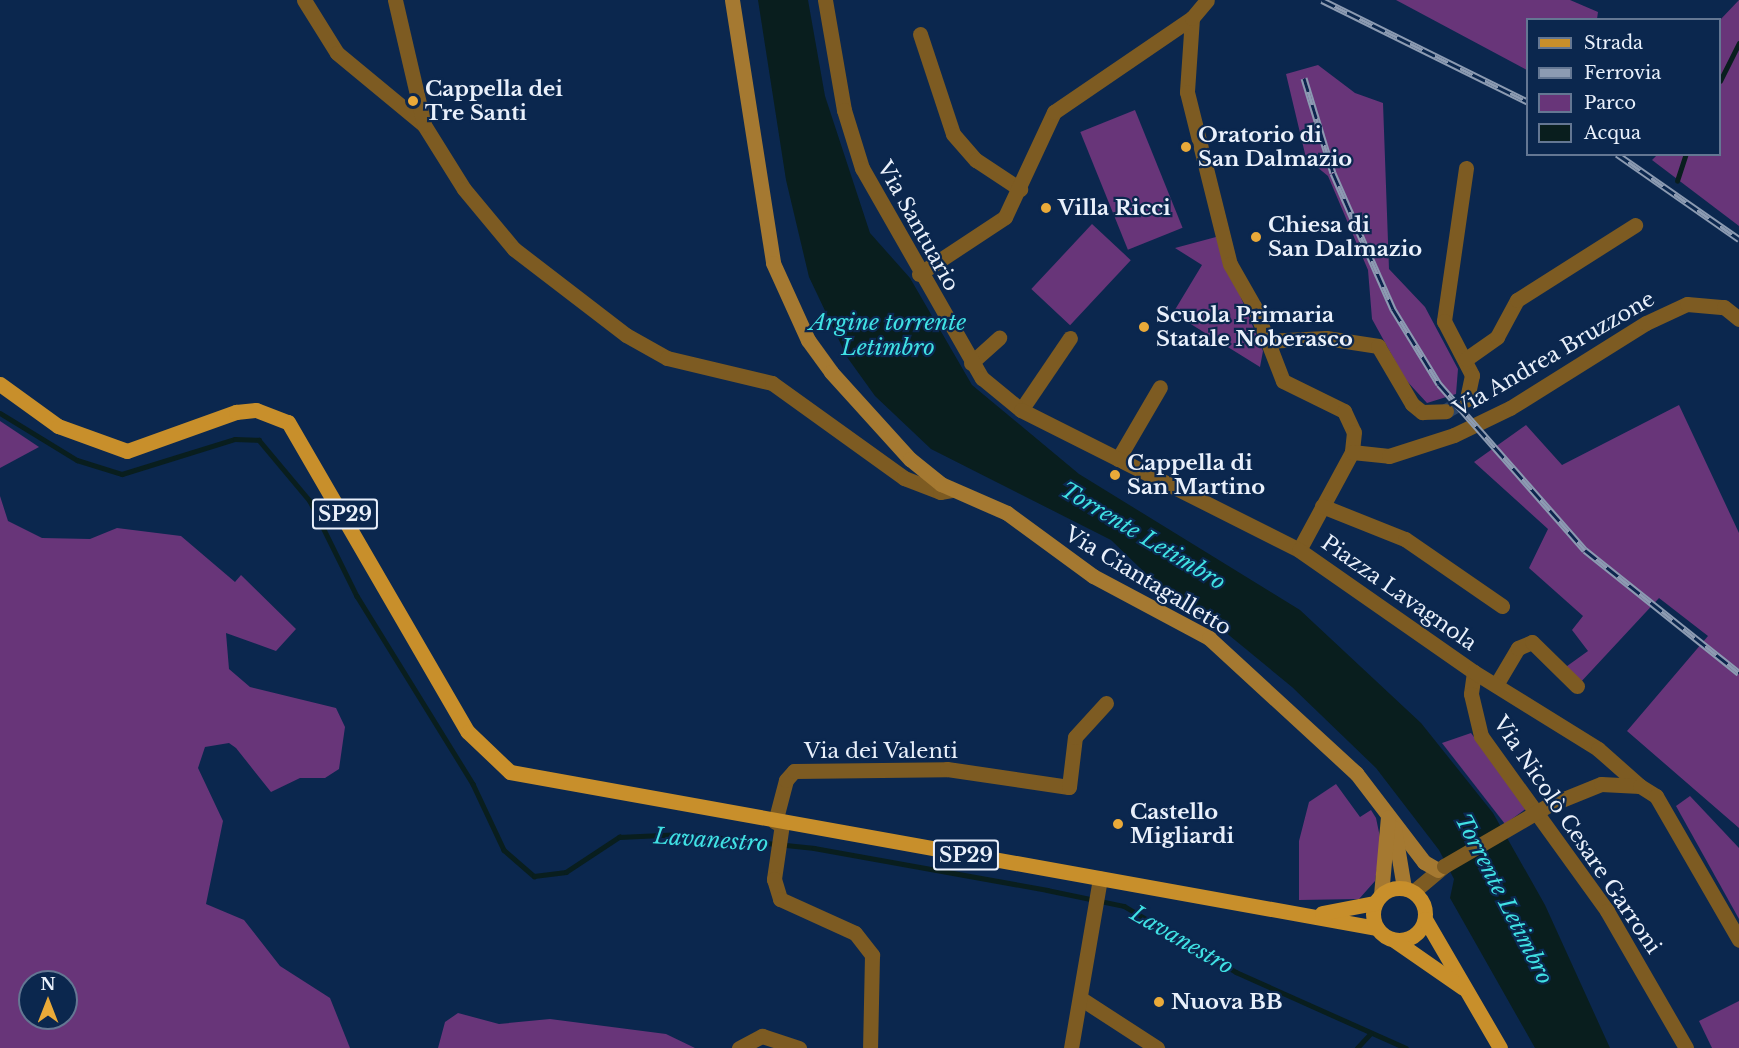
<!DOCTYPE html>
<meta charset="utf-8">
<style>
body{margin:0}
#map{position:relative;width:1739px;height:1048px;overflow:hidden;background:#0b274e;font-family:"Libre Baskerville",serif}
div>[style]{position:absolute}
.green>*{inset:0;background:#683579;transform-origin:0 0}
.water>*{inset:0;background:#091e1e}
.stream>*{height:4.5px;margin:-2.25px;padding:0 2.25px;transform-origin:2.25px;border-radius:2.25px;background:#091e1e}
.minor-tunnel>*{height:15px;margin-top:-7.5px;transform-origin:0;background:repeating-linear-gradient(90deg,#2c4568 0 15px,transparent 0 23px)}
.minor>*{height:15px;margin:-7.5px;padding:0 7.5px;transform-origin:7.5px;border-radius:7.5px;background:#7d5b22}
.tertiary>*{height:15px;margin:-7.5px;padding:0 7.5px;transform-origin:7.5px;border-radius:7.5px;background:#7d5b22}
.secondary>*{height:15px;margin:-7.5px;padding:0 7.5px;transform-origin:7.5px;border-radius:7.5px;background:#a57931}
.primary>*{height:15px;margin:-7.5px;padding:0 7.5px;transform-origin:7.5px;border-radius:7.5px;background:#c88f2b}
.primary>.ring{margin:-7.5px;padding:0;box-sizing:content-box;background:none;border:15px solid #c88f2b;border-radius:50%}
.rail>*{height:7px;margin-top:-3.5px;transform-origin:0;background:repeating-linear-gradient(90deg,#0b274e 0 14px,#8c9bb2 0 28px);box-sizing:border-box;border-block:2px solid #8c9bb2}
.tertiary-bridge>*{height:15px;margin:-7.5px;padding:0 7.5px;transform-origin:7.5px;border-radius:7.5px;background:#7d5b22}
.dots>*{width:16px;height:16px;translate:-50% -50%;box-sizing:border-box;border:3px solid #0b274e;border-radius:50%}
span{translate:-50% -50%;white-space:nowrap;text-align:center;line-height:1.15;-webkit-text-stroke:4.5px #0b274e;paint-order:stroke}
.shield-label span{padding:2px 4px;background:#0b274e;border:2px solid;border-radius:4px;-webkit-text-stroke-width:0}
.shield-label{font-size:20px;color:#e9f0fb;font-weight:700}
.poi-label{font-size:21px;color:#e9f0fb;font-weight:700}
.left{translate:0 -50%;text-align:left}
.street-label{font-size:21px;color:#e9f0fb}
.water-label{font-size:22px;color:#40e1e4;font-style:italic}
.legend{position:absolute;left:1526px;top:18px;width:195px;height:138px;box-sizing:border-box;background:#0b274e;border:2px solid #647793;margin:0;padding:8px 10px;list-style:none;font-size:18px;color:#e9f0fb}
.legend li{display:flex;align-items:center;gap:12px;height:30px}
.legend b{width:30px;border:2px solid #647793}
.north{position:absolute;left:18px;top:970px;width:60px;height:60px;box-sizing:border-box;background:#0b274e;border:2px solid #647793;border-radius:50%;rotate:0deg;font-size:16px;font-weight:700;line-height:24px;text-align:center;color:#e9f0fb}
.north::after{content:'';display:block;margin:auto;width:21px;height:27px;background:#eaaa39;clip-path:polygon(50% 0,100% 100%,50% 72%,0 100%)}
</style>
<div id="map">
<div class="green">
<i style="clip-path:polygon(1396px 0,1570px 0,1598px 12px,1597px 19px,1528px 20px,1527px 70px)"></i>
<i style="clip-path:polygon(1739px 0,1739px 226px,1652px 160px,1657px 155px,1720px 154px,1720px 20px)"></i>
<i style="clip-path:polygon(1318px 65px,1355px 93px,1383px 103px,1389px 269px,1425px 307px,1458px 369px,1456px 394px,1427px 403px,1405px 379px,1372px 319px,1368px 270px,1328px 176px,1306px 158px,1286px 74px)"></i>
<i style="left:1135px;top:110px;width:127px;height:59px;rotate:68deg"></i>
<i style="left:1092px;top:224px;width:53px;height:89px;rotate:43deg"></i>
<i style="clip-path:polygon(1216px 237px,1263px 351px,1260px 367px,1173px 313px,1202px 265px,1175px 248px)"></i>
<i style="clip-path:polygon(1679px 405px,1739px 533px,1739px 828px,1627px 731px,1708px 636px,1659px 598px,1579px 684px,1563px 669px,1588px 651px,1572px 630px,1583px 616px,1529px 568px,1548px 529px,1474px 462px,1526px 425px,1562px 465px)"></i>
<i style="clip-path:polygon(0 421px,39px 447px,0 468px)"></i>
<i style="clip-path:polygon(evenodd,0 496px,8px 521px,42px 538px,90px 539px,117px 528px,181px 536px,235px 582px,241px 575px,296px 629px,276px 651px,226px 633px,229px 669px,250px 687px,336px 708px,345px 727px,339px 769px,325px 778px,300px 778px,271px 792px,236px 748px,229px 743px,205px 747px,198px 768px,223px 821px,206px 904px,244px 920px,280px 966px,330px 998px,350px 1048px,0 1048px,0 496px,30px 982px,66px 982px,66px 1018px,30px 1018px,30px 982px)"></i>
<i style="clip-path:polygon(1471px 733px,1527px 808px,1505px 824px,1442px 743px)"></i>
<i style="clip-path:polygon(1336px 784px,1360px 817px,1371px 810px,1376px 818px,1381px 842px,1375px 881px,1359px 899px,1299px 900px,1299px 841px,1309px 802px)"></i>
<i style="clip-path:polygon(1690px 796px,1739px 848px,1739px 919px,1676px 806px)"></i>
<i style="clip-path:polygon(1739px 1001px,1739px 1048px,1712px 1048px,1699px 1021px)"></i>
<i style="clip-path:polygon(458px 1013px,499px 1024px,550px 1019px,666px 1034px,695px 1048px,438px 1048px,445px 1022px)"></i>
</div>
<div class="water">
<i style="clip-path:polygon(758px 0,808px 0,825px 96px,870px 233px,910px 278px,972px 385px,1079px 474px,1300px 610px,1421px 723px,1493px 813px,1545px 905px,1610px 1048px,1535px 1048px,1450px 898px,1454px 879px,1439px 850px,1376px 768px,1292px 687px,1213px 622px,1168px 595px,1111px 540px,931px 449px,875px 396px,847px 357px,809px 277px,786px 180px)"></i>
</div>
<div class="stream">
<i style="left:1720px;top:81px;width:42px;rotate:-63.4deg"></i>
<i style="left:1677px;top:181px;width:28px;rotate:-72deg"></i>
<i style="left:0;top:413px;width:90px;rotate:31.4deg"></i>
<i style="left:77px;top:460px;width:47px;rotate:17.3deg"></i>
<i style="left:122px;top:474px;width:118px;rotate:-17.2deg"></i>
<i style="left:235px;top:439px;width:24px;rotate:2deg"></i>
<i style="left:259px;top:440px;width:80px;rotate:50.1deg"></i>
<i style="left:310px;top:501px;width:106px;rotate:63.7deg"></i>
<i style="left:357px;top:596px;width:221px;rotate:58.3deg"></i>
<i style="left:473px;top:784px;width:73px;rotate:64.8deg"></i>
<i style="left:504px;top:850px;width:40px;rotate:41deg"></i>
<i style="left:534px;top:876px;width:32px;rotate:-7deg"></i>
<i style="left:566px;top:872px;width:64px;rotate:-33.4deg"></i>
<i style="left:619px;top:837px;width:64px;rotate:-2.7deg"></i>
<i style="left:683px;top:834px;width:132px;rotate:6.1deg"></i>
<i style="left:814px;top:848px;width:237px;rotate:10.2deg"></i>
<i style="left:1047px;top:890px;width:79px;rotate:11.7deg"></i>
<i style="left:1124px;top:906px;width:130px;rotate:30.5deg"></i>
<i style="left:1236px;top:972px;width:186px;rotate:24.1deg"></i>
<i style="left:1357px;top:1048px;width:19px;rotate:-47deg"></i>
</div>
<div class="minor-tunnel">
<i style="left:1446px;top:411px;width:24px;rotate:-30deg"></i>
</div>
<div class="minor">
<i style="left:304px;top:0;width:62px;rotate:58.1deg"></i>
<i style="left:337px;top:53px;width:113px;rotate:39.6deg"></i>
<i style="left:424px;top:125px;width:75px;rotate:58deg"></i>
<i style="left:464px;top:189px;width:78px;rotate:50.2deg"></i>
<i style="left:514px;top:249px;width:141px;rotate:37.5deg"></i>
<i style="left:626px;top:335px;width:47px;rotate:29.3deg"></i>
<i style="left:667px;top:358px;width:108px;rotate:13.4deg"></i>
<i style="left:772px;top:383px;width:163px;rotate:35.7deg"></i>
<i style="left:904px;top:478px;width:39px;rotate:21deg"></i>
<i style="left:940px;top:492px;width:13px;rotate:-9deg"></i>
<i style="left:395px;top:0;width:128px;rotate:76.9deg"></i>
<i style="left:1192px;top:18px;width:74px;rotate:93.9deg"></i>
<i style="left:1187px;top:92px;width:177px;rotate:76deg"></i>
<i style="left:1230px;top:264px;width:48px;rotate:60.3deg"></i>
<i style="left:1254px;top:306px;width:80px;rotate:68.9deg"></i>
<i style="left:1283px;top:381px;width:68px;rotate:26.2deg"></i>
<i style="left:1344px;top:411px;width:23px;rotate:65deg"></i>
<i style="left:1354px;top:432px;width:20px;rotate:96deg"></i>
<i style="left:1352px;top:452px;width:111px;rotate:118.4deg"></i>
<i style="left:920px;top:34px;width:105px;rotate:71.7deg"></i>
<i style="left:953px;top:134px;width:35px;rotate:49deg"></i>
<i style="left:976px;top:160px;width:53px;rotate:33.4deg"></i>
<i style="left:1466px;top:168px;width:155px;rotate:98.2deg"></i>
<i style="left:1444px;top:321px;width:61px;rotate:62.6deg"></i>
<i style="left:1472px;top:375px;width:25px;rotate:102deg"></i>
<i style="left:919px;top:274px;width:103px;rotate:-33.5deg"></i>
<i style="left:1005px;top:217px;width:116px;rotate:-65deg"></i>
<i style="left:1054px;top:112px;width:167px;rotate:-34.3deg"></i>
<i style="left:1192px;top:18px;width:23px;rotate:-50deg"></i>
<i style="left:1266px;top:341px;width:60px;rotate:-2.9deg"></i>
<i style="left:1326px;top:338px;width:53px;rotate:8.7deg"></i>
<i style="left:1378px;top:346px;width:67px;rotate:59.6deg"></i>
<i style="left:1412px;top:404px;width:13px;rotate:39deg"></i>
<i style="left:1422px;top:412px;width:24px;rotate:-2deg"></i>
<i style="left:1466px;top:359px;width:38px;rotate:-35deg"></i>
<i style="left:1497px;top:337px;width:42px;rotate:-61.6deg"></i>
<i style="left:1517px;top:300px;width:140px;rotate:-32.4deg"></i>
<i style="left:971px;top:363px;width:38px;rotate:-42deg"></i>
<i style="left:1021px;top:410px;width:87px;rotate:-55.8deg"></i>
<i style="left:1352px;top:452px;width:37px;rotate:6deg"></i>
<i style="left:1389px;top:456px;width:68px;rotate:-17.9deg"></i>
<i style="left:1454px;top:435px;width:62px;rotate:-25.7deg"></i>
<i style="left:1510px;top:408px;width:160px;rotate:-32deg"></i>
<i style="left:1646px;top:323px;width:45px;rotate:-24.9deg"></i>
<i style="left:1687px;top:304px;width:37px;rotate:5deg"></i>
<i style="left:1724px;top:307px;width:19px;rotate:39deg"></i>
<i style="left:1118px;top:459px;width:83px;rotate:-59.7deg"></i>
<i style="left:1322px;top:506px;width:89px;rotate:21.7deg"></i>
<i style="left:1405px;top:539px;width:118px;rotate:34.6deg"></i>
<i style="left:1474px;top:672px;width:22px;rotate:98deg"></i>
<i style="left:1471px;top:694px;width:43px;rotate:76.6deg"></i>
<i style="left:1481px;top:736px;width:216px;rotate:54.2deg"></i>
<i style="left:1607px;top:911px;width:158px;rotate:60deg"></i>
<i style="left:1496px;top:685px;width:43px;rotate:-59.3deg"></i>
<i style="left:1518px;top:648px;width:15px;rotate:-23deg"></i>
<i style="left:1532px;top:642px;width:63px;rotate:44.4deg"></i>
<i style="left:775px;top:822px;width:43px;rotate:-75.3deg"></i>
<i style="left:786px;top:780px;width:12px;rotate:-48deg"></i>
<i style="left:794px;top:771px;width:153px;rotate:-0.7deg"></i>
<i style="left:947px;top:769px;width:123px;rotate:8.4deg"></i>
<i style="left:1069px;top:787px;width:50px;rotate:-83.2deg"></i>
<i style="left:1075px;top:737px;width:46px;rotate:-47.6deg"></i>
<i style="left:782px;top:824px;width:56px;rotate:98.3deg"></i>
<i style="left:774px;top:879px;width:21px;rotate:73deg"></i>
<i style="left:780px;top:899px;width:82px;rotate:24.4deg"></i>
<i style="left:855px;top:933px;width:28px;rotate:52deg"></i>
<i style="left:872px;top:955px;width:93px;rotate:91.2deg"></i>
<i style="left:1080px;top:998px;width:92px;rotate:33deg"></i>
<i style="left:739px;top:1048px;width:26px;rotate:-28deg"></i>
<i style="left:762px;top:1036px;width:39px;rotate:18deg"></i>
<i style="left:1071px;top:1048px;width:172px;rotate:-80.3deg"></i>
</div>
<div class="tertiary">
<i style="left:825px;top:0;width:112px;rotate:80.2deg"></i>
<i style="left:844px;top:110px;width:61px;rotate:72.8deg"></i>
<i style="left:862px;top:168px;width:242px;rotate:60.3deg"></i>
<i style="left:982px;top:378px;width:50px;rotate:39.4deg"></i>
<i style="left:1021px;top:410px;width:311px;rotate:26.7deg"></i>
<i style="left:1299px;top:550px;width:213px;rotate:34.9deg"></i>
<i style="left:1474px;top:672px;width:146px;rotate:31.8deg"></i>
<i style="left:1598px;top:749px;width:56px;rotate:41.4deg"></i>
<i style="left:1549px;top:805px;width:56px;rotate:-22deg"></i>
<i style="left:1601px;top:784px;width:39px;rotate:3deg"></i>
<i style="left:1640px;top:786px;width:19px;rotate:32deg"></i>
<i style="left:1656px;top:796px;width:166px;rotate:60deg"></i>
<i style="left:1413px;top:892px;width:40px;rotate:-40deg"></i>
</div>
<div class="secondary">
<i style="left:732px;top:0;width:266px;rotate:81.1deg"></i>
<i style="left:773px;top:263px;width:85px;rotate:65.6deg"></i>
<i style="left:808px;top:340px;width:39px;rotate:54deg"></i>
<i style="left:831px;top:372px;width:118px;rotate:47.8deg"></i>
<i style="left:910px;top:459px;width:40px;rotate:39deg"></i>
<i style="left:941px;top:484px;width:72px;rotate:23.7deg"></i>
<i style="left:1007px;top:513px;width:107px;rotate:36.2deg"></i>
<i style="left:1093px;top:576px;width:132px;rotate:28.1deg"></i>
<i style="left:1209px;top:638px;width:200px;rotate:42.6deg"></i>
<i style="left:1356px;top:773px;width:112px;rotate:52.6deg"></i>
<i style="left:1424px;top:862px;width:16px;rotate:30deg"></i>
<i style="left:1394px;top:828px;width:61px;rotate:80.5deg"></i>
<i style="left:1381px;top:895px;width:78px;rotate:-84.9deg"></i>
</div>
<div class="primary">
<i style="left:0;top:384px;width:72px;rotate:35.9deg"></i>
<i style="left:58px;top:426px;width:73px;rotate:19.9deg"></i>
<i style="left:127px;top:451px;width:116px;rotate:-19.7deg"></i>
<i style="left:236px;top:412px;width:20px;rotate:-6deg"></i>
<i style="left:256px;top:410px;width:34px;rotate:21deg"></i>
<i style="left:288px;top:422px;width:358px;rotate:59.9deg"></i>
<i style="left:468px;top:732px;width:58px;rotate:43.6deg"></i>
<i style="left:510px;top:772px;width:881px;rotate:10.2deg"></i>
<i class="ring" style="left:1373px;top:888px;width:37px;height:37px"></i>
<i style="left:1322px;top:913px;width:54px;rotate:-10.7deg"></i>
<i style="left:1425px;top:919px;width:149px;rotate:59.8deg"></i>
<i style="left:1394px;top:940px;width:84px;rotate:34.8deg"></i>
</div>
<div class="rail">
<i style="left:1322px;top:0;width:230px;rotate:26.3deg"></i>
<i style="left:1304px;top:78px;width:99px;rotate:73deg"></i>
<i style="left:1333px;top:173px;width:82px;rotate:66.3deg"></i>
<i style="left:1366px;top:248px;width:67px;rotate:66.1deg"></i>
<i style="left:1393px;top:309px;width:88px;rotate:58.5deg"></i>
<i style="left:1439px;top:384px;width:221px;rotate:48.7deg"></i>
<i style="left:1585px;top:550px;width:197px;rotate:38.6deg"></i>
<i style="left:1617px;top:154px;width:149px;rotate:34.9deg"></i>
</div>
<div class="tertiary-bridge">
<i style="left:1444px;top:866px;width:121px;rotate:-30.2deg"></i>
</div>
<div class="dots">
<i style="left:413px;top:101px;background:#eaaa39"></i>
<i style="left:1186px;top:147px;background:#eaaa39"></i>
<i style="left:1046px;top:208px;background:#eaaa39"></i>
<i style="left:1256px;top:237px;background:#eaaa39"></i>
<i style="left:1144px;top:327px;background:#eaaa39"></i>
<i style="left:1115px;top:475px;background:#eaaa39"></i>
<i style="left:1118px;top:824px;background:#eaaa39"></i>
<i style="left:1159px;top:1002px;background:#eaaa39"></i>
</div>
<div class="shield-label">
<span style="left:345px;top:514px">SP29</span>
<span style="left:966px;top:855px">SP29</span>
</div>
<div class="poi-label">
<span class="left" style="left:425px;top:101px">Cappella dei<br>Tre Santi</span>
<span class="left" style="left:1198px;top:147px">Oratorio di<br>San Dalmazio</span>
<span class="left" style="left:1058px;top:208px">Villa Ricci</span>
<span class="left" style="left:1268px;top:237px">Chiesa di<br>San Dalmazio</span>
<span class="left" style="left:1156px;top:327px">Scuola Primaria<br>Statale Noberasco</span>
<span class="left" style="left:1127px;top:475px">Cappella di<br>San Martino</span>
<span class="left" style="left:1130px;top:824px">Castello<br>Migliardi</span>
<span class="left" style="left:1171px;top:1002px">Nuova BB</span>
</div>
<div class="street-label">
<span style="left:918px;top:226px;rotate:61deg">Via Santuario</span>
<span style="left:1554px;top:354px;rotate:-30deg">Via Andrea Bruzzone</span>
<span style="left:1148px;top:581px;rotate:31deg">Via Ciantagalletto</span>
<span style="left:1399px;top:593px;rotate:35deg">Piazza Lavagnola</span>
<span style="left:881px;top:751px">Via dei Valenti</span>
<span style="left:1577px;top:835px;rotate:56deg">Via Nicolò Cesare Garroni</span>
</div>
<div class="water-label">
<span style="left:888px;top:335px">Argine torrente<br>Letimbro</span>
<span style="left:1143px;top:536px;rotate:31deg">Torrente Letimbro</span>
<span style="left:711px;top:840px;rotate:4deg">Lavanestro</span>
<span style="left:1504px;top:899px;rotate:63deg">Torrente Letimbro</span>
<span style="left:1182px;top:940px;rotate:30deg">Lavanestro</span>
</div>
<ul class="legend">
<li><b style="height:8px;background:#c88f2b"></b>Strada</li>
<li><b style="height:8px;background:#8c9bb2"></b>Ferrovia</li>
<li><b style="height:16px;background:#683579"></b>Parco</li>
<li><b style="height:16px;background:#091e1e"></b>Acqua</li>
</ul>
<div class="north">N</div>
</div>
